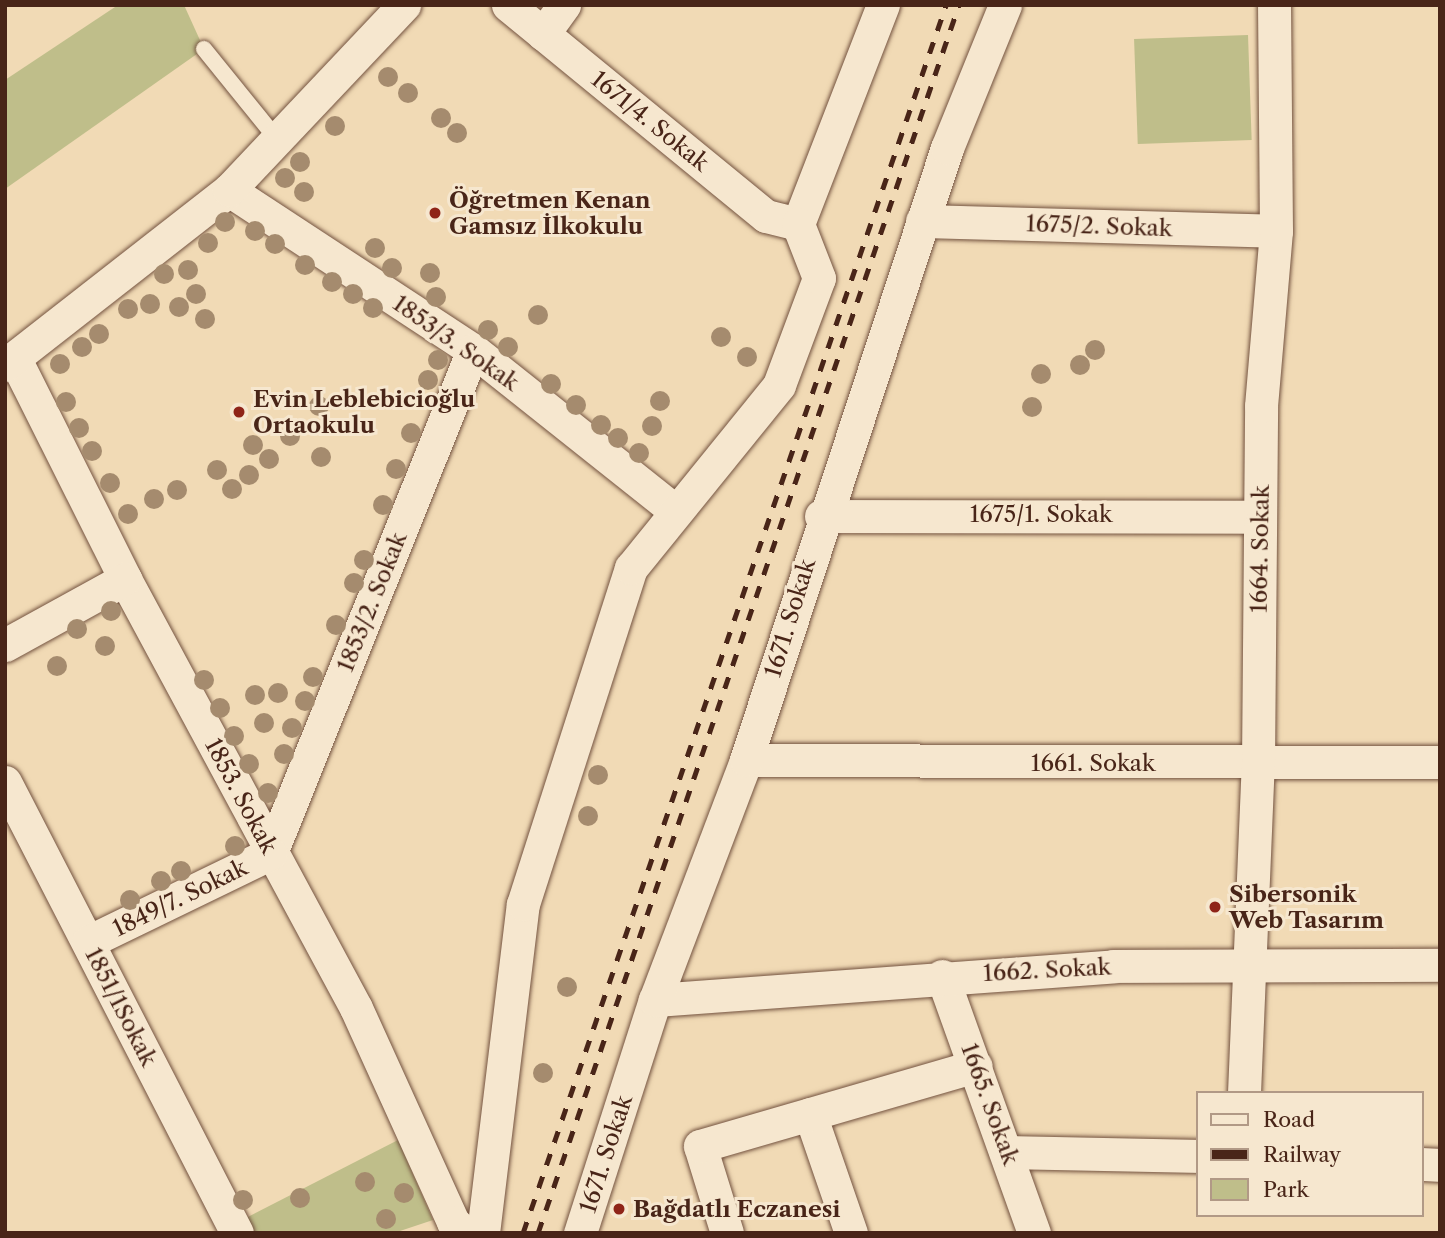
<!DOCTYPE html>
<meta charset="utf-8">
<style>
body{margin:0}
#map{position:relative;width:1445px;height:1238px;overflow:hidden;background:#f1dab5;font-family:"Libre Caslon Text",serif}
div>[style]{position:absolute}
.green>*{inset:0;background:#bfbe8a;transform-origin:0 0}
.roads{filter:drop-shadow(0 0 2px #73523f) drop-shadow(0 0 2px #73523f)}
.service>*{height:16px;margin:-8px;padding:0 8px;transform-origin:8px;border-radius:8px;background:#f6e7cf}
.minor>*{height:33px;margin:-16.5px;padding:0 16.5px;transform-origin:16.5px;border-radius:16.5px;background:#f6e7cf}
.rail>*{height:5px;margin-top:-2.5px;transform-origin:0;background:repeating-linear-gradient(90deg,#492518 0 12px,transparent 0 24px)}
.trees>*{width:20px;height:20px;margin:-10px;border-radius:50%;background:#a58b6e}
.dots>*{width:19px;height:19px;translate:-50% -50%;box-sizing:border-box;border:4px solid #f6e7cf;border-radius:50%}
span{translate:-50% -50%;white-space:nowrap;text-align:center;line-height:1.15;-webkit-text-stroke:6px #f6e7cf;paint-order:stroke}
.street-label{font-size:23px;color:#492518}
.poi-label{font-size:23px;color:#492518;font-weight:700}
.left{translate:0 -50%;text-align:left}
.frame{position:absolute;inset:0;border:7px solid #492518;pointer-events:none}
.legend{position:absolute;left:1196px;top:1091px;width:228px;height:126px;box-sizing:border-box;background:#f6e7cf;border:2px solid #b19986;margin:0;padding:9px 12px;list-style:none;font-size:21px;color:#492518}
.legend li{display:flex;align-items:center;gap:14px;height:35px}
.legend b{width:35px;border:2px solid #b19986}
</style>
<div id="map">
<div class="green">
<i style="clip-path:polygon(118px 5px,184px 5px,204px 49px,5px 189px,5px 80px)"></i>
<i style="left:1248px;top:35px;width:105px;height:114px;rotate:88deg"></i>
<i style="clip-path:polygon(398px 1140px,433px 1220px,394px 1233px,251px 1233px,244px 1219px)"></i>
</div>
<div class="roads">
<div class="service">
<i style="left:204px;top:49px;width:116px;rotate:51deg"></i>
</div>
<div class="minor">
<i style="left:508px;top:5px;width:333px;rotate:39.3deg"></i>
<i style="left:766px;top:216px;width:33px;rotate:14deg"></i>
<i style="left:543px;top:34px;width:36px;rotate:-54deg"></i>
<i style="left:229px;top:190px;width:292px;rotate:33.3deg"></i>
<i style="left:473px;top:350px;width:256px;rotate:38.5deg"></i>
<i style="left:922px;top:221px;width:354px;rotate:1.6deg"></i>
<i style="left:798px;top:224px;width:235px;rotate:-68.8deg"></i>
<i style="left:15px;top:359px;width:246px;rotate:63.4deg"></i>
<i style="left:125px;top:579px;width:487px;rotate:61.7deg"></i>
<i style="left:356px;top:1008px;width:235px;rotate:65.6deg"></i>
<i style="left:453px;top:1222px;width:16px;rotate:43deg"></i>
<i style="left:5px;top:365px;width:284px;rotate:-38deg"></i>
<i style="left:229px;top:190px;width:255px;rotate:-46.6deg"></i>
<i style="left:821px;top:516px;width:439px;rotate:0.1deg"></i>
<i style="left:5px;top:645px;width:137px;rotate:-28.8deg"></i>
<i style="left:746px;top:760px;width:694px;rotate:0.17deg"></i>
<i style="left:5px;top:782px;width:507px;rotate:62.78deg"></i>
<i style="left:271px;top:853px;width:542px;rotate:-68.12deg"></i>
<i style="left:88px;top:942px;width:203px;rotate:-25.9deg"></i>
<i style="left:942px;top:976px;width:273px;rotate:70.3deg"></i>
<i style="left:655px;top:1000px;width:459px;rotate:-4.2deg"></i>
<i style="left:1113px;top:966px;width:327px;rotate:-0.2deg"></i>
<i style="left:1244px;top:1093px;width:329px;rotate:-87.6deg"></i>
<i style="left:1258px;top:764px;width:358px;rotate:-89.5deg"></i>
<i style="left:1261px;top:406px;width:176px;rotate:-85.1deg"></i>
<i style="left:1276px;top:231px;width:226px;rotate:-90.5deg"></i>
<i style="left:810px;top:1114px;width:126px;rotate:71deg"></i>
<i style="left:1009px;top:1152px;width:189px;rotate:1.2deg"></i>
<i style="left:1422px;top:1164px;width:18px;rotate:3deg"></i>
<i style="left:483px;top:1233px;width:331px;rotate:-83.1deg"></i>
<i style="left:523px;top:904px;width:353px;rotate:-72.2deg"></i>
<i style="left:631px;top:568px;width:235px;rotate:-51deg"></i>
<i style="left:779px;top:385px;width:114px;rotate:-69.5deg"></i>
<i style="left:819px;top:278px;width:58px;rotate:-111.3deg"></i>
<i style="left:580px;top:1233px;width:245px;rotate:-72.2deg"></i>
<i style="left:655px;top:1000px;width:257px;rotate:-69.2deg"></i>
<i style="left:746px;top:760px;width:644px;rotate:-71.82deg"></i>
<i style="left:947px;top:148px;width:154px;rotate:-67.9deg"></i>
<i style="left:727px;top:1233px;width:91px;rotate:-107.2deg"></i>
<i style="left:700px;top:1146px;width:287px;rotate:-16.2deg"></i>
</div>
</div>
<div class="rail">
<i style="left:523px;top:1233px;width:1299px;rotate:-70.99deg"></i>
<i style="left:538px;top:1233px;width:1298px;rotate:-71.08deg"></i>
</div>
<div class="trees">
<i style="left:388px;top:77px"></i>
<i style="left:408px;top:93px"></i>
<i style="left:441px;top:118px"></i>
<i style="left:335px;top:126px"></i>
<i style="left:457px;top:133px"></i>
<i style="left:300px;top:162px"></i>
<i style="left:285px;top:178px"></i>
<i style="left:304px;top:192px"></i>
<i style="left:225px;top:222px"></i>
<i style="left:255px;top:231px"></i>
<i style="left:208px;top:243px"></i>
<i style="left:275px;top:244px"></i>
<i style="left:375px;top:248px"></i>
<i style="left:305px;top:265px"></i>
<i style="left:392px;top:268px"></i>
<i style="left:188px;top:270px"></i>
<i style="left:430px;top:273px"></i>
<i style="left:164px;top:274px"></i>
<i style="left:332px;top:282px"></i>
<i style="left:196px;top:294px"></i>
<i style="left:353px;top:294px"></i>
<i style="left:436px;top:297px"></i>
<i style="left:150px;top:304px"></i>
<i style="left:179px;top:307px"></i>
<i style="left:373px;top:308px"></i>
<i style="left:128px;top:309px"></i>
<i style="left:538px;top:315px"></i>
<i style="left:205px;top:319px"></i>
<i style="left:488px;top:330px"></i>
<i style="left:99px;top:334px"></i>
<i style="left:721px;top:337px"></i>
<i style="left:82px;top:347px"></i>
<i style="left:508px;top:347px"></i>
<i style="left:1095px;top:350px"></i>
<i style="left:747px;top:357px"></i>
<i style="left:438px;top:360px"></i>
<i style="left:60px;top:364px"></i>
<i style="left:1080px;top:365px"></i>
<i style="left:1041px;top:374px"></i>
<i style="left:428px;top:380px"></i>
<i style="left:551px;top:384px"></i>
<i style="left:660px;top:401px"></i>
<i style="left:66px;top:402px"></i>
<i style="left:576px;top:405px"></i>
<i style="left:319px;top:406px"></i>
<i style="left:1032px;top:407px"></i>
<i style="left:601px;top:425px"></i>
<i style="left:652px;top:426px"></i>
<i style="left:79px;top:428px"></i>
<i style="left:411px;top:433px"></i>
<i style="left:290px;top:436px"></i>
<i style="left:618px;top:438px"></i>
<i style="left:253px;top:445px"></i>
<i style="left:92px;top:451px"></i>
<i style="left:639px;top:453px"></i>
<i style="left:321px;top:457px"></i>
<i style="left:269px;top:459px"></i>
<i style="left:396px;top:469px"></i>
<i style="left:217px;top:470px"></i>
<i style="left:249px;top:475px"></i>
<i style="left:110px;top:483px"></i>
<i style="left:232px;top:489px"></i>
<i style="left:177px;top:490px"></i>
<i style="left:154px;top:499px"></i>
<i style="left:383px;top:505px"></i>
<i style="left:128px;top:514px"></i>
<i style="left:364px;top:560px"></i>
<i style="left:354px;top:583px"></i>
<i style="left:111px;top:611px"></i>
<i style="left:336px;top:625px"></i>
<i style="left:77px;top:629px"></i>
<i style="left:105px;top:646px"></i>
<i style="left:57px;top:666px"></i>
<i style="left:313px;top:677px"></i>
<i style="left:204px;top:680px"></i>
<i style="left:278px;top:693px"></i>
<i style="left:255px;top:695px"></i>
<i style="left:305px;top:701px"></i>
<i style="left:220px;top:708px"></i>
<i style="left:264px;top:723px"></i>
<i style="left:292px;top:728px"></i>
<i style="left:234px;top:736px"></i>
<i style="left:284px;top:754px"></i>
<i style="left:249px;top:764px"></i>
<i style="left:598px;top:775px"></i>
<i style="left:268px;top:793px"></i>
<i style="left:588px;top:816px"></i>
<i style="left:235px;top:846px"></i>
<i style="left:181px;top:871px"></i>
<i style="left:161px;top:881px"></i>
<i style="left:130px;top:900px"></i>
<i style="left:567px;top:987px"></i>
<i style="left:543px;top:1073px"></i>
<i style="left:365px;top:1182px"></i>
<i style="left:404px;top:1193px"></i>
<i style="left:300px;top:1198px"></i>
<i style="left:243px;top:1200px"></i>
<i style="left:386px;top:1219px"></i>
</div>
<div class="dots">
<i style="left:435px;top:213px;background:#8f2418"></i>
<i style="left:239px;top:412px;background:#8f2418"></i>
<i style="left:1215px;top:907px;background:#8f2418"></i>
<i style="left:619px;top:1209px;background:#8f2418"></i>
</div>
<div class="street-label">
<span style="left:650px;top:121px;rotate:39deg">1671/4. Sokak</span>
<span style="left:1099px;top:226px;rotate:2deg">1675/2. Sokak</span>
<span style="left:456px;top:343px;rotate:35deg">1853/3. Sokak</span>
<span style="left:1041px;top:514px">1675/1. Sokak</span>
<span style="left:1260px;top:549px;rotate:-89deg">1664. Sokak</span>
<span style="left:372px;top:602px;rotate:-68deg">1853/2. Sokak</span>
<span style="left:790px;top:618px;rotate:-73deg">1671. Sokak</span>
<span style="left:1093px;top:763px">1661. Sokak</span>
<span style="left:241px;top:796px;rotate:62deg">1853. Sokak</span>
<span style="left:180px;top:898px;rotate:-26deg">1849/7. Sokak</span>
<span style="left:1047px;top:970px;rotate:-3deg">1662. Sokak</span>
<span style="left:121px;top:1007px;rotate:63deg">1851/1Sokak</span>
<span style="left:990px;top:1104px;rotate:70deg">1665. Sokak</span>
<span style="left:606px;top:1154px;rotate:-72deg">1671. Sokak</span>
</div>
<div class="poi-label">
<span class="left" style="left:449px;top:213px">Öğretmen Kenan<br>Gamsız İlkokulu</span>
<span class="left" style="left:253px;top:412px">Evin Leblebicioğlu<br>Ortaokulu</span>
<span class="left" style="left:1229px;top:907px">Sibersonik<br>Web Tasarım</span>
<span class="left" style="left:633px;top:1209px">Bağdatlı Eczanesi</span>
</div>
<div class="frame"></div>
<ul class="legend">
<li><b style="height:9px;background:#f6e7cf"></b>Road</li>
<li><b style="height:9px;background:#492518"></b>Railway</li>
<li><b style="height:19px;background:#bfbe8a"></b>Park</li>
</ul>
</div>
